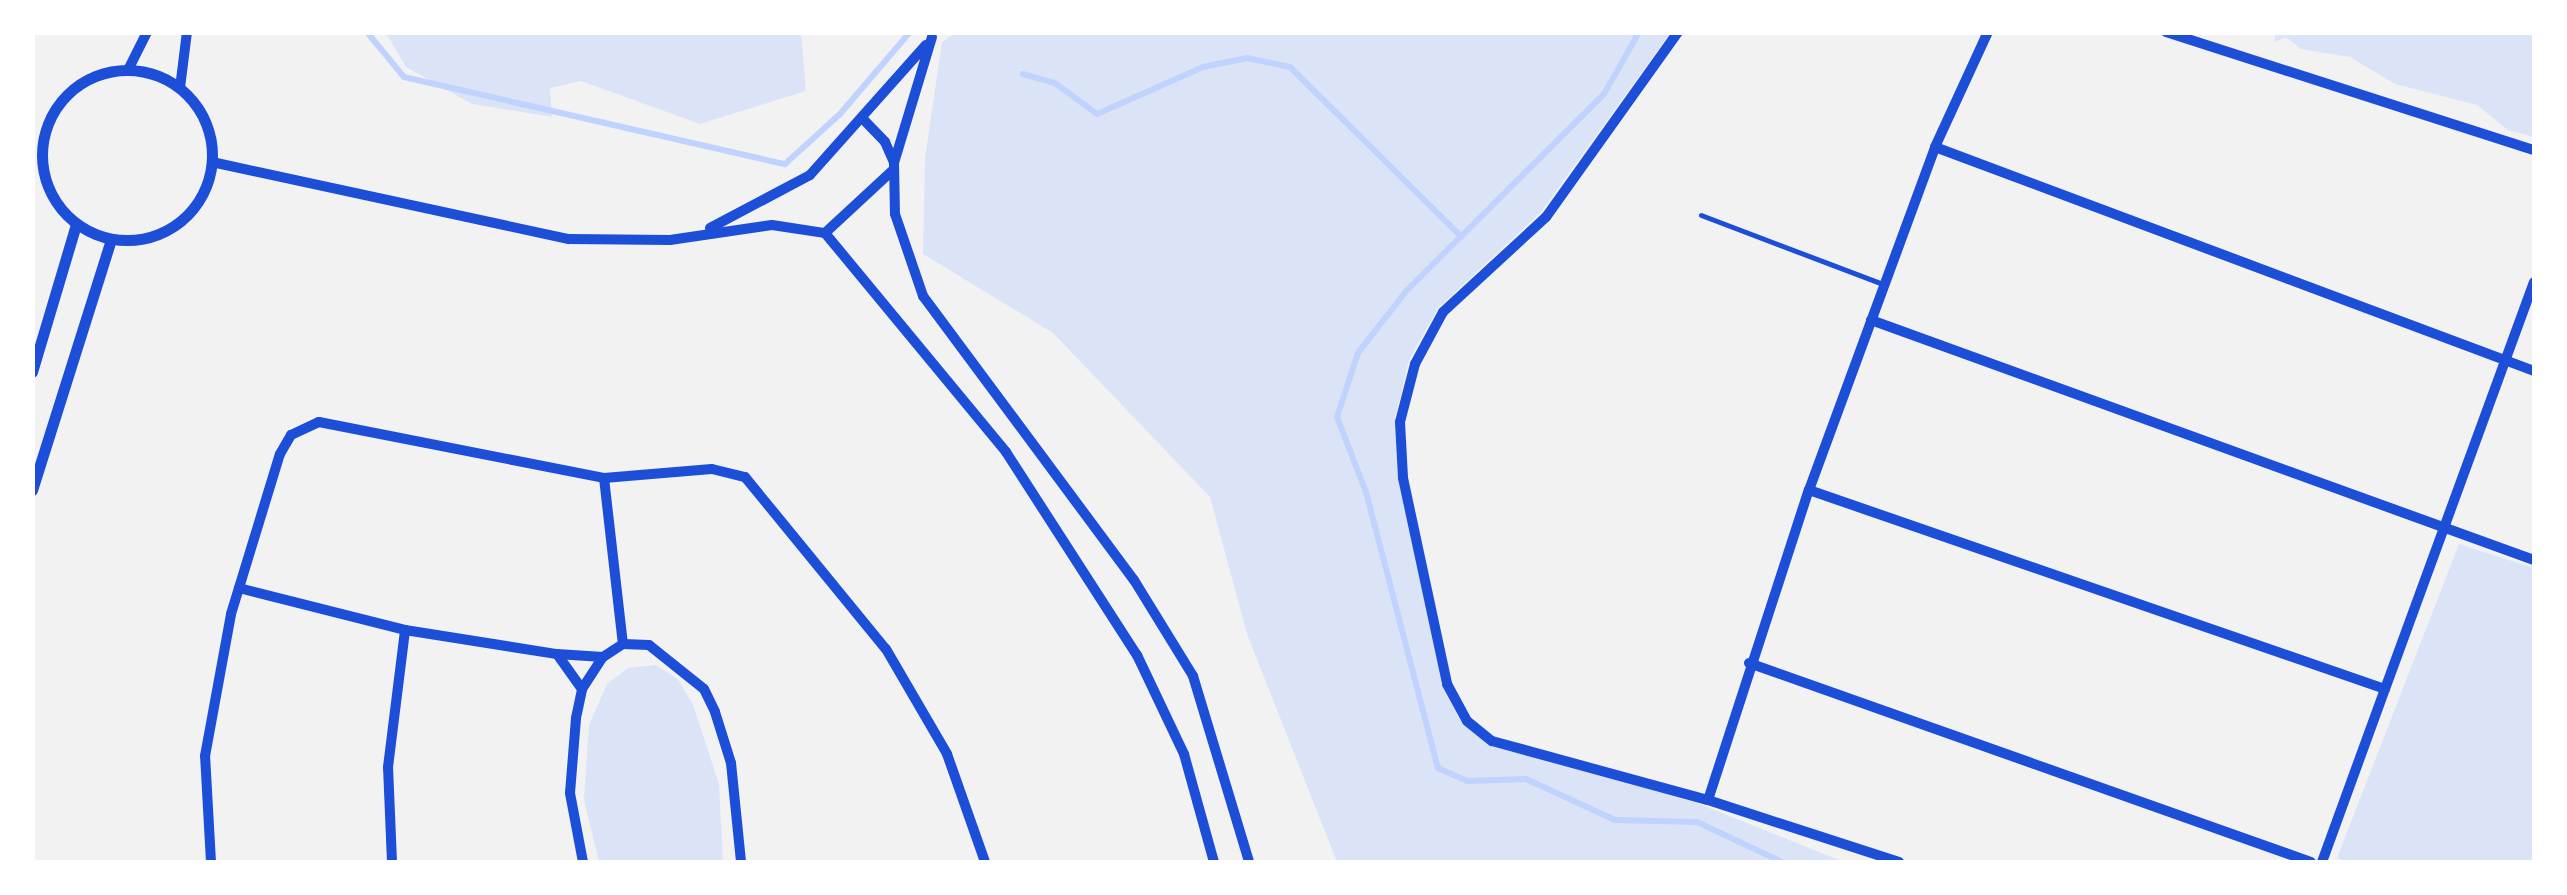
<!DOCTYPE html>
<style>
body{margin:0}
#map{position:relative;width:2567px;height:895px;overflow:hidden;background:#f2f2f2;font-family:Figtree,sans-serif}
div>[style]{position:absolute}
.green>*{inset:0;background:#dbe4f7}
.stream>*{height:6px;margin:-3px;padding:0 3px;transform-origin:3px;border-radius:3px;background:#bfd3fe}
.service>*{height:5px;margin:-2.5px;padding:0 2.5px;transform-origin:2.5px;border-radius:2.5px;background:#1d4ed8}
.minor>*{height:10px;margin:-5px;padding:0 5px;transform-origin:5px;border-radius:5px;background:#1d4ed8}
.tertiary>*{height:11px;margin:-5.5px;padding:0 5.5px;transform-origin:5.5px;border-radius:5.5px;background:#1d4ed8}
.tertiary>.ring{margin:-5.5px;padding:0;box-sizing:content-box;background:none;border:11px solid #1d4ed8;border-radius:50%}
span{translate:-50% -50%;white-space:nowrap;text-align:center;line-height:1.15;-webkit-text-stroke:8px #fff;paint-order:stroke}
.frame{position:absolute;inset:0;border:35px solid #fff;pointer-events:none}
</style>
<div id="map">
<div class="green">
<i style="clip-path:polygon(386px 33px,801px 33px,806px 91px,700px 124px,581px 81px,550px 88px,552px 117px,472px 104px,406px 67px)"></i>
<i style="clip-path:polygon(955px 33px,1670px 33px,1541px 212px,1438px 308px,1409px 360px,1395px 418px,1398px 473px,1442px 685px,1487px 742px,1697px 803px,1844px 862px,1337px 862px,1247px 634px,1210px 497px,1053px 333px,923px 254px,925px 158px,942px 42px)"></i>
<i style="clip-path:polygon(2275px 33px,2534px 33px,2534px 137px,2508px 130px,2477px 105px,2395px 84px,2350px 57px,2301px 49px,2286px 37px,2275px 42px)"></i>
<i style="clip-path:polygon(2459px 544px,2534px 568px,2534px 862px,2348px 862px,2337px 858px)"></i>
<i style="clip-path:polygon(656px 665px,678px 679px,693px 705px,719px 784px,723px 862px,599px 862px,584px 800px,589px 725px,607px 684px,628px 668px)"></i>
</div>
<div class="stream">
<i style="left:367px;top:32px;width:58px;rotate:50.6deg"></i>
<i style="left:404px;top:77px;width:391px;rotate:12.9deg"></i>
<i style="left:785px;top:164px;width:74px;rotate:-42.3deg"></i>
<i style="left:840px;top:114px;width:108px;rotate:-49.5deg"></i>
<i style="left:1639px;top:32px;width:71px;rotate:119.4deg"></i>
<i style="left:1604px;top:94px;width:278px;rotate:135.1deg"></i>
<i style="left:1407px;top:290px;width:80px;rotate:127.9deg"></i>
<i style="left:1358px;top:353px;width:67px;rotate:108.2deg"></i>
<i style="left:1337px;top:417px;width:80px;rotate:68.9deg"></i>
<i style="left:1366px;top:492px;width:285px;rotate:75.4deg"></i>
<i style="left:1438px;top:768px;width:32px;rotate:24deg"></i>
<i style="left:1467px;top:781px;width:59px;rotate:-1.9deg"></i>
<i style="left:1526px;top:779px;width:98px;rotate:24.7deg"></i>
<i style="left:1615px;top:820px;width:82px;rotate:1.4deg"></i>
<i style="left:1697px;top:822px;width:94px;rotate:25.2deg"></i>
<i style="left:1023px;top:74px;width:33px;rotate:16deg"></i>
<i style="left:1055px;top:83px;width:52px;rotate:36.4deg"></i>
<i style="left:1097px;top:114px;width:116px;rotate:-23.9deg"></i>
<i style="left:1203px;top:67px;width:45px;rotate:-11.6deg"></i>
<i style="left:1247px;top:58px;width:44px;rotate:11.8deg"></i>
<i style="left:1290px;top:67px;width:240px;rotate:44.7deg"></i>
</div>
<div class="service">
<i style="left:1701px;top:215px;width:197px;rotate:20.8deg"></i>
</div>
<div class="minor">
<i style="left:1678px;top:32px;width:227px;rotate:125.5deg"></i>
<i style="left:1546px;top:217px;width:140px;rotate:137.3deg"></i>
<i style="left:1443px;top:312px;width:59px;rotate:118.3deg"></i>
<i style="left:1415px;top:364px;width:60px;rotate:104.5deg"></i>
<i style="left:1400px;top:422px;width:56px;rotate:86.9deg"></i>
<i style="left:1403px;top:478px;width:211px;rotate:77.9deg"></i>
<i style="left:1447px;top:684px;width:42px;rotate:61.6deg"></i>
<i style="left:1467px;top:721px;width:32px;rotate:39deg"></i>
<i style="left:1492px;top:741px;width:224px;rotate:15.3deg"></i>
<i style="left:1708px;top:800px;width:201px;rotate:18deg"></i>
<i style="left:2166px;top:32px;width:386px;rotate:17.8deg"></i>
<i style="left:932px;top:37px;width:132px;rotate:106.8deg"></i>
<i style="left:894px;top:163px;width:51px;rotate:88.9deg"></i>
<i style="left:895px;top:214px;width:87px;rotate:71.1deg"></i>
<i style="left:923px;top:296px;width:354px;rotate:53.4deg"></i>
<i style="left:1134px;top:580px;width:113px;rotate:58.4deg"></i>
<i style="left:1193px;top:676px;width:194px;rotate:73.2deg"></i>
<i style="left:128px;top:70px;width:42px;rotate:-63.4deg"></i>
<i style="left:180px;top:88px;width:56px;rotate:-82.9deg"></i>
<i style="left:863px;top:119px;width:32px;rotate:46deg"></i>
<i style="left:885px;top:142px;width:22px;rotate:66deg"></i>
<i style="left:1935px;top:147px;width:640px;rotate:20.5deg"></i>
<i style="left:212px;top:162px;width:365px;rotate:12.2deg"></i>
<i style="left:569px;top:239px;width:101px;rotate:0.6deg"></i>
<i style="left:670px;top:240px;width:103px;rotate:-8.4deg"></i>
<i style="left:772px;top:225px;width:54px;rotate:8.6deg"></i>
<i style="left:825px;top:233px;width:284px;rotate:50.4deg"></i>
<i style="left:1006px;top:452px;width:242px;rotate:57.2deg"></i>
<i style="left:1137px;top:655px;width:110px;rotate:64.6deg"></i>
<i style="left:1184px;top:754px;width:112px;rotate:74.5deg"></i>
<i style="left:710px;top:228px;width:113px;rotate:-27.9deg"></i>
<i style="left:810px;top:175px;width:174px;rotate:-48.3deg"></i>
<i style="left:825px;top:233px;width:94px;rotate:-42.8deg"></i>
<i style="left:1871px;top:320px;width:705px;rotate:19.9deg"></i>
<i style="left:604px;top:478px;width:167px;rotate:83.5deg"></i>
<i style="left:1809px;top:490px;width:609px;rotate:19.06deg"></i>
<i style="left:2385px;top:689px;width:433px;rotate:-69.9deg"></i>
<i style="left:239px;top:588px;width:171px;rotate:14.2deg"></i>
<i style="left:405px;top:630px;width:154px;rotate:9deg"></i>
<i style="left:557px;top:654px;width:46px;rotate:3.7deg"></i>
<i style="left:603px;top:657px;width:24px;rotate:-33deg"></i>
<i style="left:623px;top:644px;width:26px;rotate:2deg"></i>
<i style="left:649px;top:645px;width:70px;rotate:38.7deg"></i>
<i style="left:704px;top:689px;width:25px;rotate:64deg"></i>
<i style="left:715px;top:712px;width:53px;rotate:72.6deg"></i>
<i style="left:731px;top:763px;width:100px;rotate:84.2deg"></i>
<i style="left:557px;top:654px;width:43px;rotate:54.5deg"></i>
<i style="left:1749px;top:663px;width:596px;rotate:19.5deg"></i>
<i style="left:1708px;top:800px;width:326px;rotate:-72deg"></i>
<i style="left:1809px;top:490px;width:365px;rotate:-69.8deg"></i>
<i style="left:1935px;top:147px;width:127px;rotate:-65.3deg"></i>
<i style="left:211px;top:862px;width:106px;rotate:-93.2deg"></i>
<i style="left:205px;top:756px;width:144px;rotate:-79.6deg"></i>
<i style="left:231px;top:614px;width:167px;rotate:-73deg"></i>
<i style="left:280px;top:454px;width:22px;rotate:-60deg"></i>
<i style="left:291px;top:435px;width:31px;rotate:-25deg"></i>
<i style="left:319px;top:422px;width:290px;rotate:11.1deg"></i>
<i style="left:604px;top:478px;width:108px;rotate:-4.8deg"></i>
<i style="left:712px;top:469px;width:34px;rotate:14deg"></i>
<i style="left:745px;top:477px;width:222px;rotate:50.7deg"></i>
<i style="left:886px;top:649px;width:121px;rotate:59.8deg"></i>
<i style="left:947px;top:754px;width:114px;rotate:70.6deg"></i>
<i style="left:392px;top:862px;width:95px;rotate:-92.4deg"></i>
<i style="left:388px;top:767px;width:138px;rotate:-82.9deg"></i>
<i style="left:583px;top:862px;width:70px;rotate:-100.7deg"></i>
<i style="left:570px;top:793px;width:75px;rotate:-85.4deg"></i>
<i style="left:576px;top:718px;width:30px;rotate:-78deg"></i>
<i style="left:582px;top:689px;width:38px;rotate:-57deg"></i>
<i style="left:2322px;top:862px;width:184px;rotate:-70deg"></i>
</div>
<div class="tertiary">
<i class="ring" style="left:42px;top:70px;width:159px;height:159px"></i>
<i style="left:32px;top:372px;width:154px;rotate:-73.4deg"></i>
<i style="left:32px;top:490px;width:263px;rotate:-72.5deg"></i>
</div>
<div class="frame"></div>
</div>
